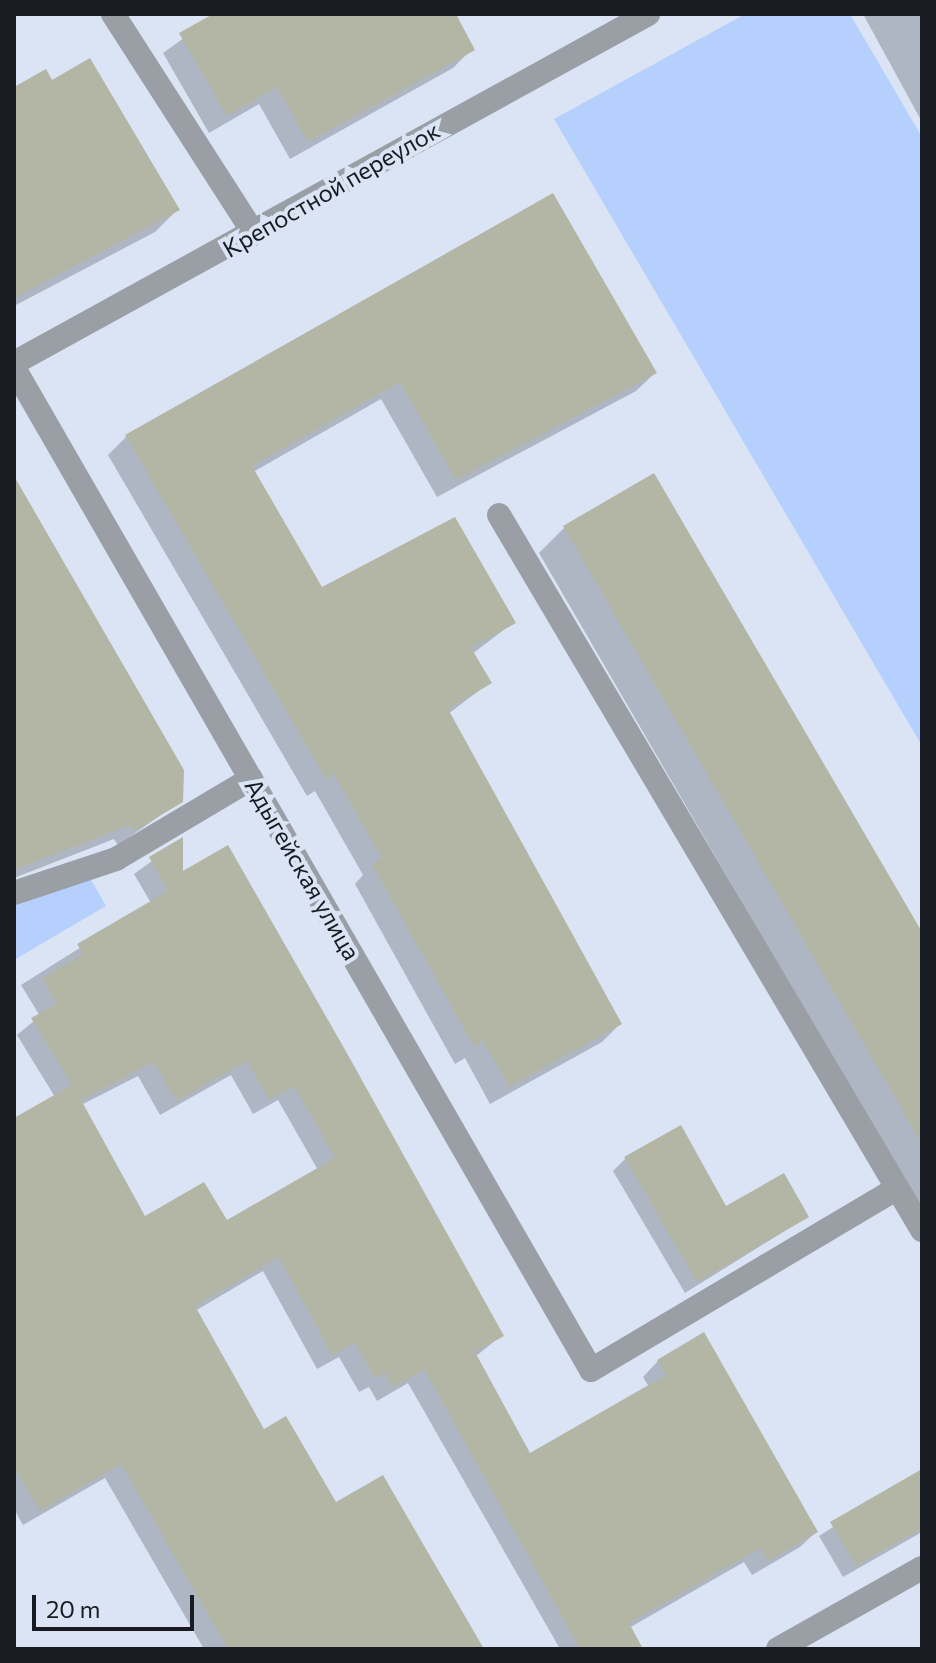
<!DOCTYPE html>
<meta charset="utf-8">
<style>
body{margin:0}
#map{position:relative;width:936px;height:1663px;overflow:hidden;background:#dae4f5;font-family:Commissioner,sans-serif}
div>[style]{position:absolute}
.green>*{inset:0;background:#b6d0fd}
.shadow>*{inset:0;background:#0003}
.building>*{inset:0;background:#b3b6a4}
.service>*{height:24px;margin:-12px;padding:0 12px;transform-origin:12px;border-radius:12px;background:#9a9ea5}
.minor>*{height:24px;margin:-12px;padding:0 12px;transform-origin:12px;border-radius:12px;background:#9a9ea5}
.tertiary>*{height:24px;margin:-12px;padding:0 12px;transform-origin:12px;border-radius:12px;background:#9a9ea5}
span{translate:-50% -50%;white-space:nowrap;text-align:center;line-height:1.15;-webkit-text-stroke:8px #dae4f5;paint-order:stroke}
.street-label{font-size:24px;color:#181b21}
.frame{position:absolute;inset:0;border:16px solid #181b21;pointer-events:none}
.scale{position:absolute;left:32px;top:1595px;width:162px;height:36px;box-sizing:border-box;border:4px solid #181b21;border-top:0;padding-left:10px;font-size:24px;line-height:28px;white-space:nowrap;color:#181b21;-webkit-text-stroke:6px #dae4f5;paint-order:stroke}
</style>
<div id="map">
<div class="green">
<i style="clip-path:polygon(745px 14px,850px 14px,922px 137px,922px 746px,554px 119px)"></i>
<i style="clip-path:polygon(90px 878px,106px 906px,14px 960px,14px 906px)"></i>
</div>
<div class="shadow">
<i style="clip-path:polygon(217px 14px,450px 14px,471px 50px,453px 68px,290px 159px,259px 104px,209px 133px,163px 53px)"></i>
<i style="clip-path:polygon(863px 14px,922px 14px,922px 122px)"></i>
<i style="clip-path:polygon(51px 83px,177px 210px,155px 232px,14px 306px,14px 89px)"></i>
<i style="clip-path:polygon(553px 195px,655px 373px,636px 391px,437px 497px,381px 399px,253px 472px,321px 589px,513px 623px,472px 654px,489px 683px,448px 714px,620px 1024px,602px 1042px,490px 1104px,465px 1058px,455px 1064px,355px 884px,363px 875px,315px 791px,307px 796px,108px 455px,126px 437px)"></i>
<i style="clip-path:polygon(654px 476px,922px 937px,922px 1212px,539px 553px,564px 528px)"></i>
<i style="clip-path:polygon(14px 482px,181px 801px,118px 845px,114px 839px,14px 878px)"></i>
<i style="clip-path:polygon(evenodd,181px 840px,181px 875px,502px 1335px,475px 1357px,529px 1456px,649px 1387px,643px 1377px,658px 1361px,816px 1532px,800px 1547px,752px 1575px,744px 1562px,629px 1628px,641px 1649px,560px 1649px,408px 1383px,377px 1401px,369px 1387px,359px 1392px,339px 1357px,317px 1369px,263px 1271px,195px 1311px,263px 1432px,467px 1649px,204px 1649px,105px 1478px,23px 1525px,14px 1509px,14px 1121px,55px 1097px,17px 1035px,40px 1016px,21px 985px,151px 903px,134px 874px,181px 840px,231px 1075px,253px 1114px,278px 1100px,318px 1170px,226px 1223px,144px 1219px,81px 1105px,138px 1076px,160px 1115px,231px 1075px)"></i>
<i style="clip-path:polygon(625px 1159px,725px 1209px,807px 1217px,685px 1293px,613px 1171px)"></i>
<i style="clip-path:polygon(922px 1471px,922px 1532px,843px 1577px,819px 1536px)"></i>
</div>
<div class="building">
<i style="clip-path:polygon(213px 14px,456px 14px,475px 50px,308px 142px,277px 87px,227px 116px,179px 33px)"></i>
<i style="clip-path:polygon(90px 58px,180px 210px,14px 298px,14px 87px,46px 69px,52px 80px)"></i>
<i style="clip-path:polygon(553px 193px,657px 373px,456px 480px,400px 382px,252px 466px,322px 587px,455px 517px,516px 623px,471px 648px,492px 683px,448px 709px,622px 1024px,509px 1087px,483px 1041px,474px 1047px,372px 864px,382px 858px,334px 774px,326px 779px,125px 435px)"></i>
<i style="clip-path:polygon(654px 473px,922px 932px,922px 1144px,563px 526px)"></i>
<i style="clip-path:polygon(14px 476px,184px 770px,183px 802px,134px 831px,130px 825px,14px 870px)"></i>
<i style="clip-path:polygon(evenodd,183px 837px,183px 871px,228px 845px,348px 1055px,504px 1336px,475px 1352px,530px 1453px,666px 1375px,657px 1360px,704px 1332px,818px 1532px,768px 1561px,760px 1548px,629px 1623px,643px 1649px,580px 1649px,424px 1369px,393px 1387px,385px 1373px,375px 1378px,355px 1343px,332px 1355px,279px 1257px,195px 1306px,264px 1429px,286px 1416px,336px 1502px,383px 1475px,484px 1649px,228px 1649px,121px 1464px,40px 1511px,14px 1467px,14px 1118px,72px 1085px,31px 1018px,57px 1004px,42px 978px,83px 954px,77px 944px,168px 891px,149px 857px,183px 837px,247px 1061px,269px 1100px,294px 1086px,335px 1158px,227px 1220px,204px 1182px,145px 1216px,81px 1100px,154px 1062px,176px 1101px,247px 1061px)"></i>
<i style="clip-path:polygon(681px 1125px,726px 1206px,784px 1173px,809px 1217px,697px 1282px,624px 1157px)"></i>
<i style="clip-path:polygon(922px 1469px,922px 1528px,856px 1566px,830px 1522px)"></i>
</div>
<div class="service">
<i style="left:113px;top:14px;width:261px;rotate:57.3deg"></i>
<i style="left:499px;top:515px;width:831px;rotate:59.39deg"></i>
<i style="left:14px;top:893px;width:108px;rotate:-18.4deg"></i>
<i style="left:116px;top:859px;width:157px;rotate:-30.7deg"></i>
<i style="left:591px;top:1370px;width:356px;rotate:-30.7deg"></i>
<i style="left:778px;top:1649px;width:165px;rotate:-29.4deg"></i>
</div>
<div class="minor">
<i style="left:14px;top:368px;width:1156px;rotate:60.06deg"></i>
</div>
<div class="tertiary">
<i style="left:14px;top:363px;width:724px;rotate:-28.83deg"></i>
</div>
<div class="street-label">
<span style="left:331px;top:189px;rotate:-30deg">Крепостной переулок</span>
<span style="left:303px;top:869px;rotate:60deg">Адыгейская улица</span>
</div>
<div class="frame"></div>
<div class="scale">20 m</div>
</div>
